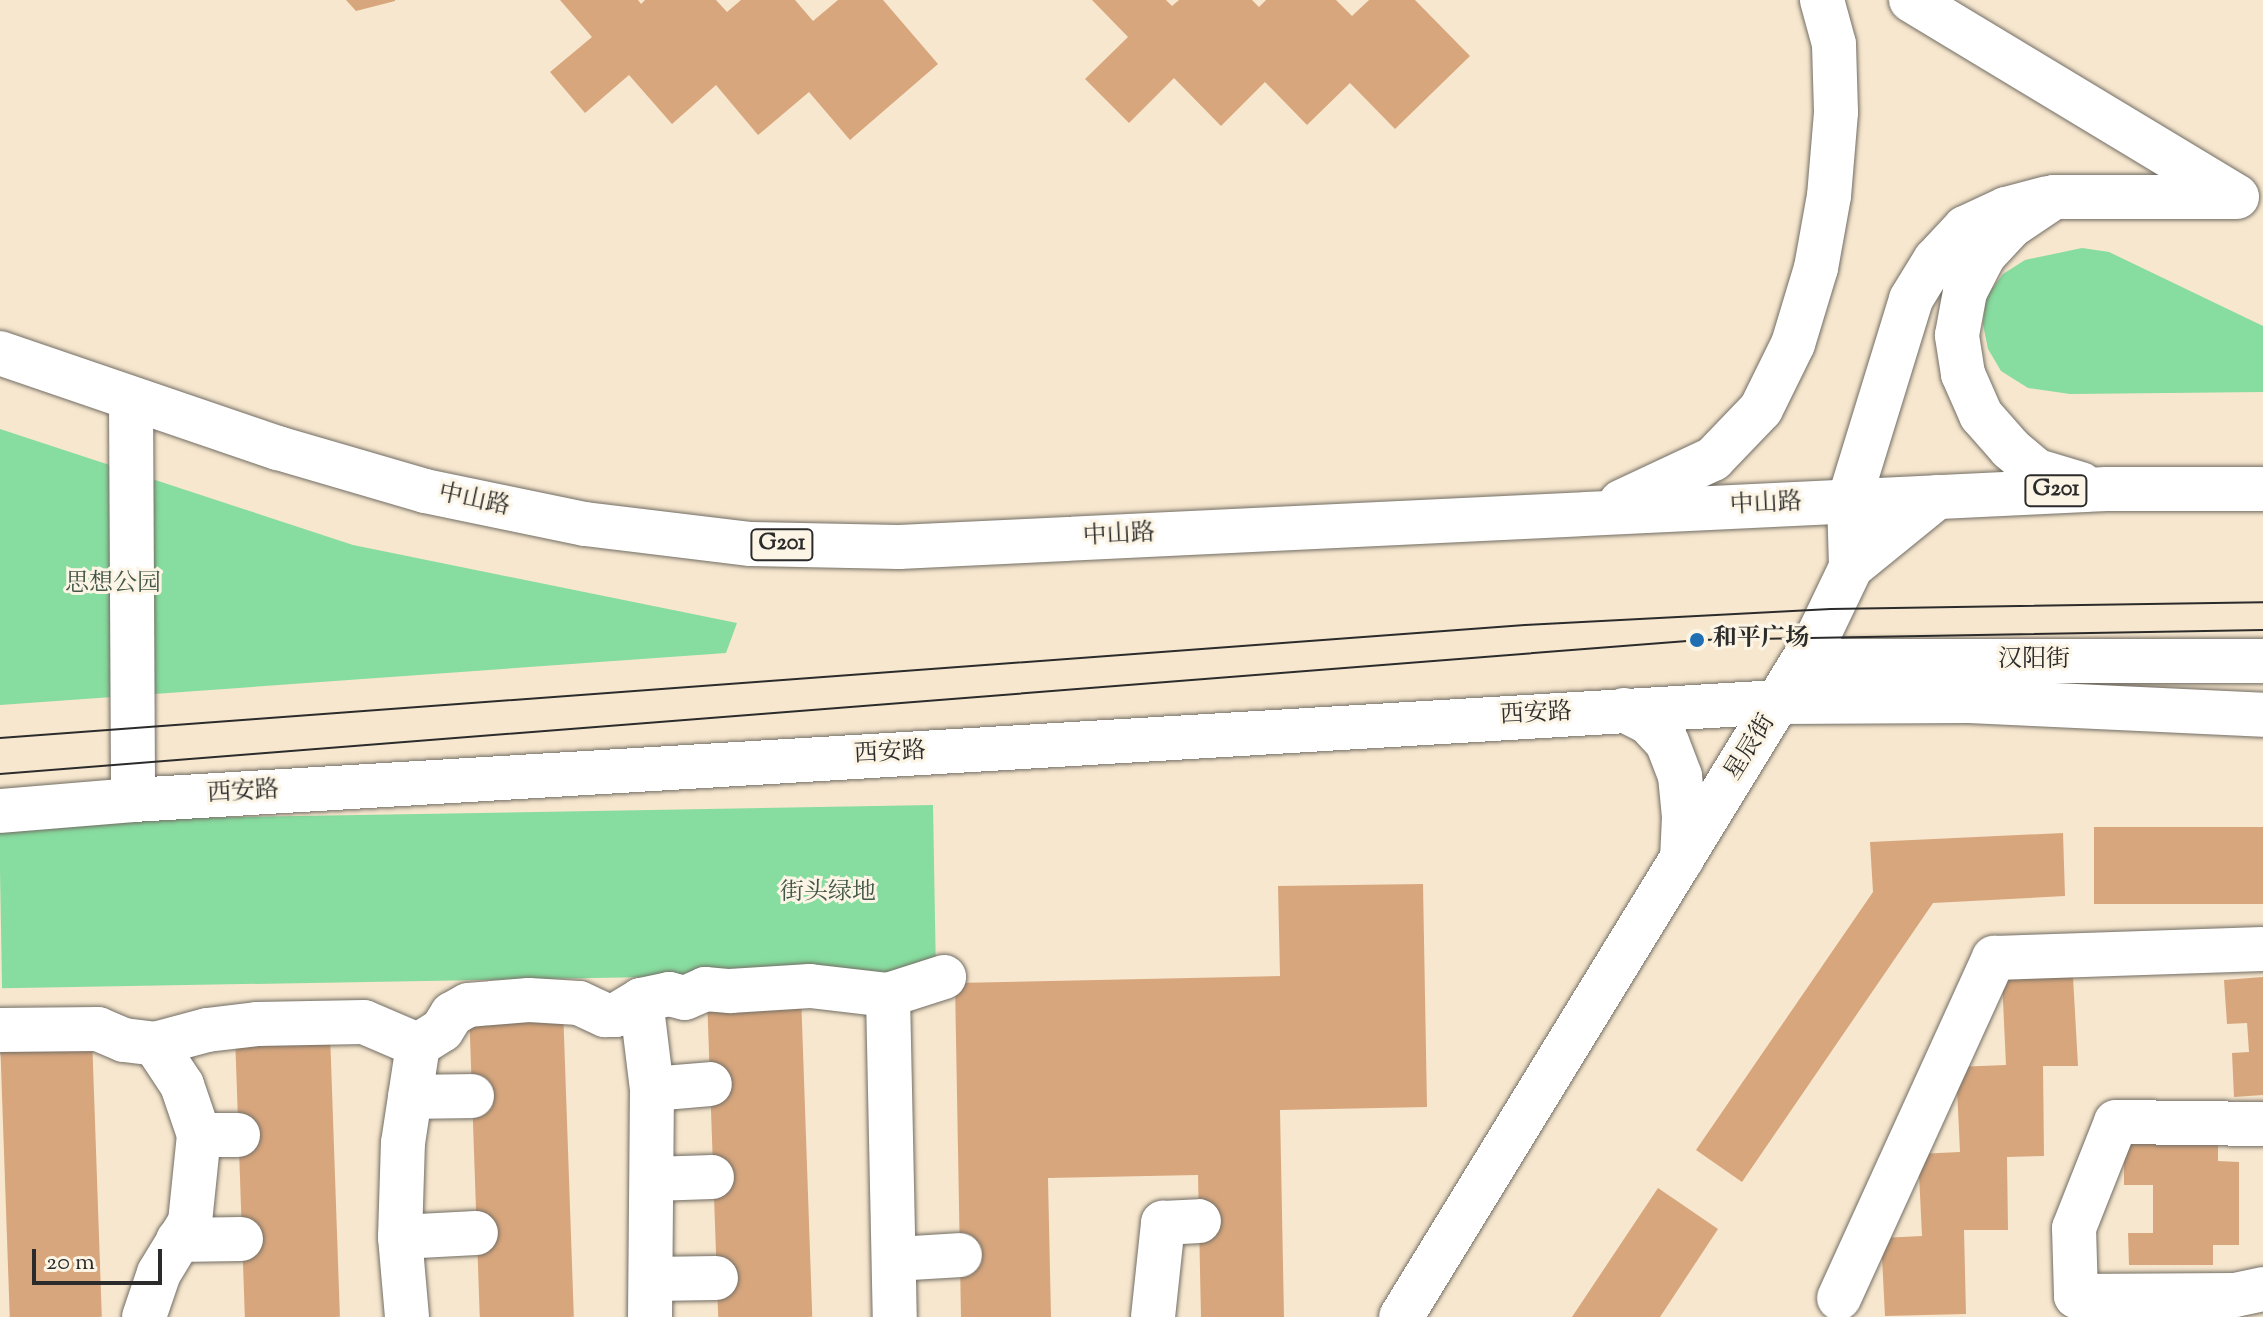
<!DOCTYPE html>
<meta charset="utf-8">
<style>
body{margin:0}
#map{position:relative;width:2263px;height:1317px;overflow:hidden;background:#f7e7ce;font-family:"Sorts Mill Goudy","Noto Serif SC",serif}
div>[style]{position:absolute}
.green>*{inset:0;background:#87dc9f;transform-origin:0 0}
.building>*{inset:0;background:#d7a67d;transform-origin:0 0}
.roads{filter:drop-shadow(0 0 2px #726d64) drop-shadow(0 0 2px #726d64)}
.minor>*{height:44px;margin:-22px;padding:0 22px;transform-origin:22px;border-radius:22px;background:#fff}
.highway>*{height:44px;margin:-22px;padding:0 22px;transform-origin:22px;border-radius:22px;background:#fff}
.tram>*{height:2px;margin:-1px;padding:0 1px;transform-origin:1px;border-radius:1px;background:#2b2b2b}
.dots>*{width:22px;height:22px;translate:-50% -50%;box-sizing:border-box;border:4px solid #fcf5e5;border-radius:50%}
span{translate:-50% -50%;white-space:nowrap;text-align:center;line-height:1.15;-webkit-text-stroke:6px #fcf5e5;paint-order:stroke}
.shield-label span{padding:2px 6px;background:#fcf5e5;border:2px solid;border-radius:6px;-webkit-text-stroke-width:0}
.shield-label{font-size:22px;color:#2b2b2b;font-weight:700}
.street-label{font-size:24px;color:#2b2b2b}
.park-label{font-size:24px;color:#425748}
.poi-label{font-size:24px;color:#2b2b2b;font-weight:700}
.left{translate:0 -50%;text-align:left}
.scale{position:absolute;left:32px;top:1249px;width:130px;height:36px;box-sizing:border-box;border:4px solid #2b2b2b;border-top:0;padding-left:10px;font-size:24px;line-height:28px;white-space:nowrap;color:#2b2b2b;-webkit-text-stroke:6px #fcf5e5;paint-order:stroke}
</style>
<div id="map">
<div class="green">
<i style="clip-path:polygon(2082px 248px,2109px 252px,2263px 326px,2263px 392px,2070px 394px,2028px 388px,2001px 371px,1988px 349px,1983px 324px,1986px 297px,2003px 274px,2025px 260px)"></i>
<i style="clip-path:polygon(0 429px,353px 545px,737px 623px,726px 653px,0 705px)"></i>
<i style="left:933px;top:805px;width:167px;height:934px;rotate:89deg"></i>
</div>
<div class="building">
<i style="clip-path:polygon(346px 0,395px 0,395px 1px,356px 11px)"></i>
<i style="clip-path:polygon(560px 0,638px 0,641px 4px,645px 0,716px 0,727px 12px,741px 0,795px 0,813px 21px,838px 0,883px 0,938px 64px,850px 140px,809px 92px,758px 135px,716px 85px,672px 124px,629px 75px,585px 113px,550px 72px,592px 37px)"></i>
<i style="clip-path:polygon(1092px 0,1166px 0,1172px 6px,1179px 0,1252px 0,1259px 7px,1266px 0,1336px 0,1352px 16px,1369px 0,1415px 0,1470px 56px,1395px 129px,1350px 83px,1307px 125px,1265px 82px,1221px 126px,1174px 78px,1129px 123px,1085px 79px,1128px 37px)"></i>
<i style="left:2263px;top:827px;width:77px;height:169px;rotate:90deg"></i>
<i style="clip-path:polygon(2063px 833px,2065px 896px,1933px 903px,1742px 1182px,1696px 1150px,1873px 892px,1870px 842px)"></i>
<i style="clip-path:polygon(1423px 884px,1427px 1107px,1280px 1110px,1284px 1317px,1201px 1317px,1198px 1175px,1048px 1178px,1051px 1317px,961px 1317px,955px 983px,1280px 976px,1278px 886px)"></i>
<i style="clip-path:polygon(2073px 977px,2078px 1066px,2043px 1066px,2044px 1156px,2007px 1157px,2008px 1230px,1964px 1230px,1966px 1314px,1885px 1316px,1881px 1238px,1922px 1236px,1918px 1154px,1960px 1152px,1956px 1067px,2006px 1065px,2002px 980px)"></i>
<i style="clip-path:polygon(2263px 977px,2263px 1095px,2234px 1097px,2232px 1053px,2249px 1052px,2247px 1023px,2227px 1024px,2224px 980px)"></i>
<i style="left:801px;top:994px;width:323px;height:94px;rotate:88deg"></i>
<i style="left:563px;top:1007px;width:310px;height:94px;rotate:88deg"></i>
<i style="left:330px;top:1033px;width:284px;height:95px;rotate:88deg"></i>
<i style="left:92px;top:1036px;width:281px;height:92px;rotate:88deg"></i>
<i style="clip-path:polygon(2124px 1135px,2218px 1135px,2218px 1161px,2239px 1162px,2239px 1245px,2213px 1245px,2213px 1265px,2129px 1265px,2128px 1233px,2153px 1233px,2153px 1185px,2124px 1185px)"></i>
<i style="clip-path:polygon(1658px 1188px,1718px 1229px,1660px 1317px,1572px 1317px)"></i>
</div>
<div class="roads">
<div class="minor">
<i style="left:131px;top:400px;width:400px;rotate:89.7deg"></i>
<i style="left:1805px;top:661px;width:458px"></i>
<i style="left:1624px;top:710px;width:28px;rotate:27deg"></i>
<i style="left:1649px;top:723px;width:26px;rotate:47deg"></i>
<i style="left:1667px;top:742px;width:36px;rotate:69deg"></i>
<i style="left:1680px;top:776px;width:41px;rotate:84.4deg"></i>
<i style="left:1684px;top:817px;width:42px;rotate:92.7deg"></i>
<i style="left:0;top:811px;width:133px;rotate:-4.7deg"></i>
<i style="left:133px;top:800px;width:1649px;rotate:-3.41deg"></i>
<i style="left:1779px;top:702px;width:190px;rotate:-0.3deg"></i>
<i style="left:1969px;top:701px;width:294px;rotate:2.7deg"></i>
<i style="left:888px;top:995px;width:322px;rotate:88.8deg"></i>
<i style="left:641px;top:1000px;width:90px;rotate:83deg"></i>
<i style="left:652px;top:1089px;width:228px;rotate:90.5deg"></i>
<i style="left:0;top:1030px;width:98px;rotate:-0.6deg"></i>
<i style="left:98px;top:1029px;width:28px;rotate:23deg"></i>
<i style="left:124px;top:1040px;width:31px;rotate:7deg"></i>
<i style="left:155px;top:1044px;width:54px;rotate:-15.1deg"></i>
<i style="left:207px;top:1030px;width:50px;rotate:-6.8deg"></i>
<i style="left:257px;top:1024px;width:107px;rotate:-1.1deg"></i>
<i style="left:364px;top:1022px;width:59px;rotate:23.1deg"></i>
<i style="left:418px;top:1045px;width:28px;rotate:-32deg"></i>
<i style="left:442px;top:1030px;width:19px;rotate:-58deg"></i>
<i style="left:452px;top:1014px;width:18px;rotate:-29deg"></i>
<i style="left:468px;top:1005px;width:61px;rotate:-4.7deg"></i>
<i style="left:529px;top:1000px;width:50px;rotate:3.4deg"></i>
<i style="left:579px;top:1003px;width:29px;rotate:25deg"></i>
<i style="left:605px;top:1015px;width:11px"></i>
<i style="left:616px;top:1015px;width:29px;rotate:-31deg"></i>
<i style="left:641px;top:1000px;width:29px;rotate:-12deg"></i>
<i style="left:669px;top:994px;width:16px;rotate:14deg"></i>
<i style="left:685px;top:998px;width:22px;rotate:-24deg"></i>
<i style="left:705px;top:989px;width:25px;rotate:5deg"></i>
<i style="left:730px;top:991px;width:80px;rotate:-3.6deg"></i>
<i style="left:810px;top:986px;width:79px;rotate:6.6deg"></i>
<i style="left:888px;top:995px;width:59px;rotate:-17.8deg"></i>
<i style="left:652px;top:1089px;width:58px;rotate:-4.9deg"></i>
<i style="left:410px;top:1097px;width:62px;rotate:-0.9deg"></i>
<i style="left:2263px;top:1124px;width:147px;rotate:-179.2deg"></i>
<i style="left:2116px;top:1122px;width:114px;rotate:111.6deg"></i>
<i style="left:2074px;top:1228px;width:68px;rotate:88.3deg"></i>
<i style="left:2076px;top:1296px;width:159px;rotate:-0.4deg"></i>
<i style="left:2235px;top:1295px;width:29px;rotate:-12deg"></i>
<i style="left:199px;top:1135px;width:39px"></i>
<i style="left:653px;top:1179px;width:59px;rotate:-1.9deg"></i>
<i style="left:400px;top:1237px;width:76px;rotate:-3deg"></i>
<i style="left:178px;top:1240px;width:63px;rotate:-0.9deg"></i>
<i style="left:895px;top:1259px;width:65px;rotate:-3.5deg"></i>
<i style="left:651px;top:1279px;width:65px;rotate:-0.9deg"></i>
<i style="left:1839px;top:1298px;width:374px;rotate:-65.5deg"></i>
<i style="left:1994px;top:958px;width:269px;rotate:-1.9deg"></i>
<i style="left:144px;top:1317px;width:46px;rotate:-71.2deg"></i>
<i style="left:159px;top:1273px;width:60px;rotate:-58.7deg"></i>
<i style="left:190px;top:1222px;width:87px;rotate:-84.1deg"></i>
<i style="left:199px;top:1135px;width:53px;rotate:-108.8deg"></i>
<i style="left:182px;top:1085px;width:49px;rotate:-123.4deg"></i>
<i style="left:407px;top:1317px;width:80px;rotate:-95deg"></i>
<i style="left:400px;top:1237px;width:94px;rotate:-88.2deg"></i>
<i style="left:403px;top:1143px;width:99px;rotate:-81.3deg"></i>
<i style="left:1153px;top:1317px;width:95px;rotate:-83.9deg"></i>
<i style="left:1163px;top:1223px;width:36px;rotate:-3deg"></i>
<i style="left:1401px;top:1317px;width:799px;rotate:-58.52deg"></i>
<i style="left:1818px;top:636px;width:76px;rotate:-64.4deg"></i>
<i style="left:1851px;top:567px;width:66px;rotate:-91.7deg"></i>
<i style="left:1849px;top:501px;width:211px;rotate:-72.9deg"></i>
<i style="left:1911px;top:299px;width:46px;rotate:-58.4deg"></i>
<i style="left:1935px;top:260px;width:44px;rotate:-46.8deg"></i>
<i style="left:1965px;top:228px;width:45px;rotate:-24.9deg"></i>
<i style="left:2006px;top:209px;width:42px;rotate:-15deg"></i>
</div>
<div class="highway">
<i style="left:1911px;top:0;width:380px;rotate:31.1deg"></i>
<i style="left:0;top:353px;width:294px;rotate:18.9deg"></i>
<i style="left:278px;top:448px;width:153px;rotate:16.3deg"></i>
<i style="left:425px;top:491px;width:163px;rotate:11.7deg"></i>
<i style="left:585px;top:524px;width:167px;rotate:6.9deg"></i>
<i style="left:751px;top:544px;width:148px;rotate:1.2deg"></i>
<i style="left:899px;top:547px;width:1209px;rotate:-2.75deg"></i>
<i style="left:2107px;top:489px;width:156px"></i>
<i style="left:2081px;top:484px;width:46px;rotate:-163.5deg"></i>
<i style="left:2037px;top:471px;width:35px;rotate:-140deg"></i>
<i style="left:2010px;top:448px;width:44px;rotate:-131.3deg"></i>
<i style="left:1981px;top:415px;width:45px;rotate:-113.7deg"></i>
<i style="left:1963px;top:374px;width:39px;rotate:-99deg"></i>
<i style="left:1957px;top:335px;width:44px;rotate:-79.5deg"></i>
<i style="left:1965px;top:292px;width:42px;rotate:-62.8deg"></i>
<i style="left:1984px;top:255px;width:40px;rotate:-47deg"></i>
<i style="left:2011px;top:226px;width:52px;rotate:-34deg"></i>
<i style="left:2054px;top:197px;width:183px"></i>
<i style="left:1621px;top:502px;width:102px;rotate:-25.1deg"></i>
<i style="left:1713px;top:459px;width:69px;rotate:-46.2deg"></i>
<i style="left:1761px;top:409px;width:72px;rotate:-63.8deg"></i>
<i style="left:1793px;top:344px;width:79px;rotate:-73.2deg"></i>
<i style="left:1816px;top:268px;width:73px;rotate:-79.8deg"></i>
<i style="left:1829px;top:196px;width:84px;rotate:-85.2deg"></i>
<i style="left:1836px;top:112px;width:68px;rotate:-91.7deg"></i>
<i style="left:1834px;top:44px;width:46px;rotate:-105.3deg"></i>
<i style="left:1851px;top:567px;width:111px;rotate:-39.1deg"></i>
</div>
</div>
<div class="tram">
<i style="left:0;top:738px;width:1529px;rotate:-4.24deg"></i>
<i style="left:1525px;top:625px;width:306px;rotate:-3deg"></i>
<i style="left:1831px;top:609px;width:432px;rotate:-0.9deg"></i>
<i style="left:0;top:774px;width:1702px;rotate:-4.51deg"></i>
<i style="left:1697px;top:640px;width:566px;rotate:-1.01deg"></i>
</div>
<div class="dots">
<i style="left:1697px;top:640px;background:#1f6fb2"></i>
</div>
<div class="shield-label">
<span style="left:2056px;top:491px">G201</span>
<span style="left:782px;top:545px">G201</span>
</div>
<div class="street-label">
<span style="left:474px;top:501px;rotate:12deg">中山路</span>
<span style="left:1766px;top:505px;rotate:-3deg">中山路</span>
<span style="left:1119px;top:536px;rotate:-3deg">中山路</span>
<span style="left:2034px;top:661px">汉阳街</span>
<span style="left:1536px;top:715px;rotate:-3deg">西安路</span>
<span style="left:1751px;top:748px;rotate:-58deg">星辰街</span>
<span style="left:890px;top:754px;rotate:-3deg">西安路</span>
<span style="left:243px;top:793px;rotate:-3deg">西安路</span>
</div>
<div class="park-label">
<span style="left:113px;top:585px">思想公园</span>
<span style="left:828px;top:894px">街头绿地</span>
</div>
<div class="poi-label">
<span class="left" style="left:1713px;top:640px">和平广场</span>
</div>
<div class="scale">20 m</div>
</div>
